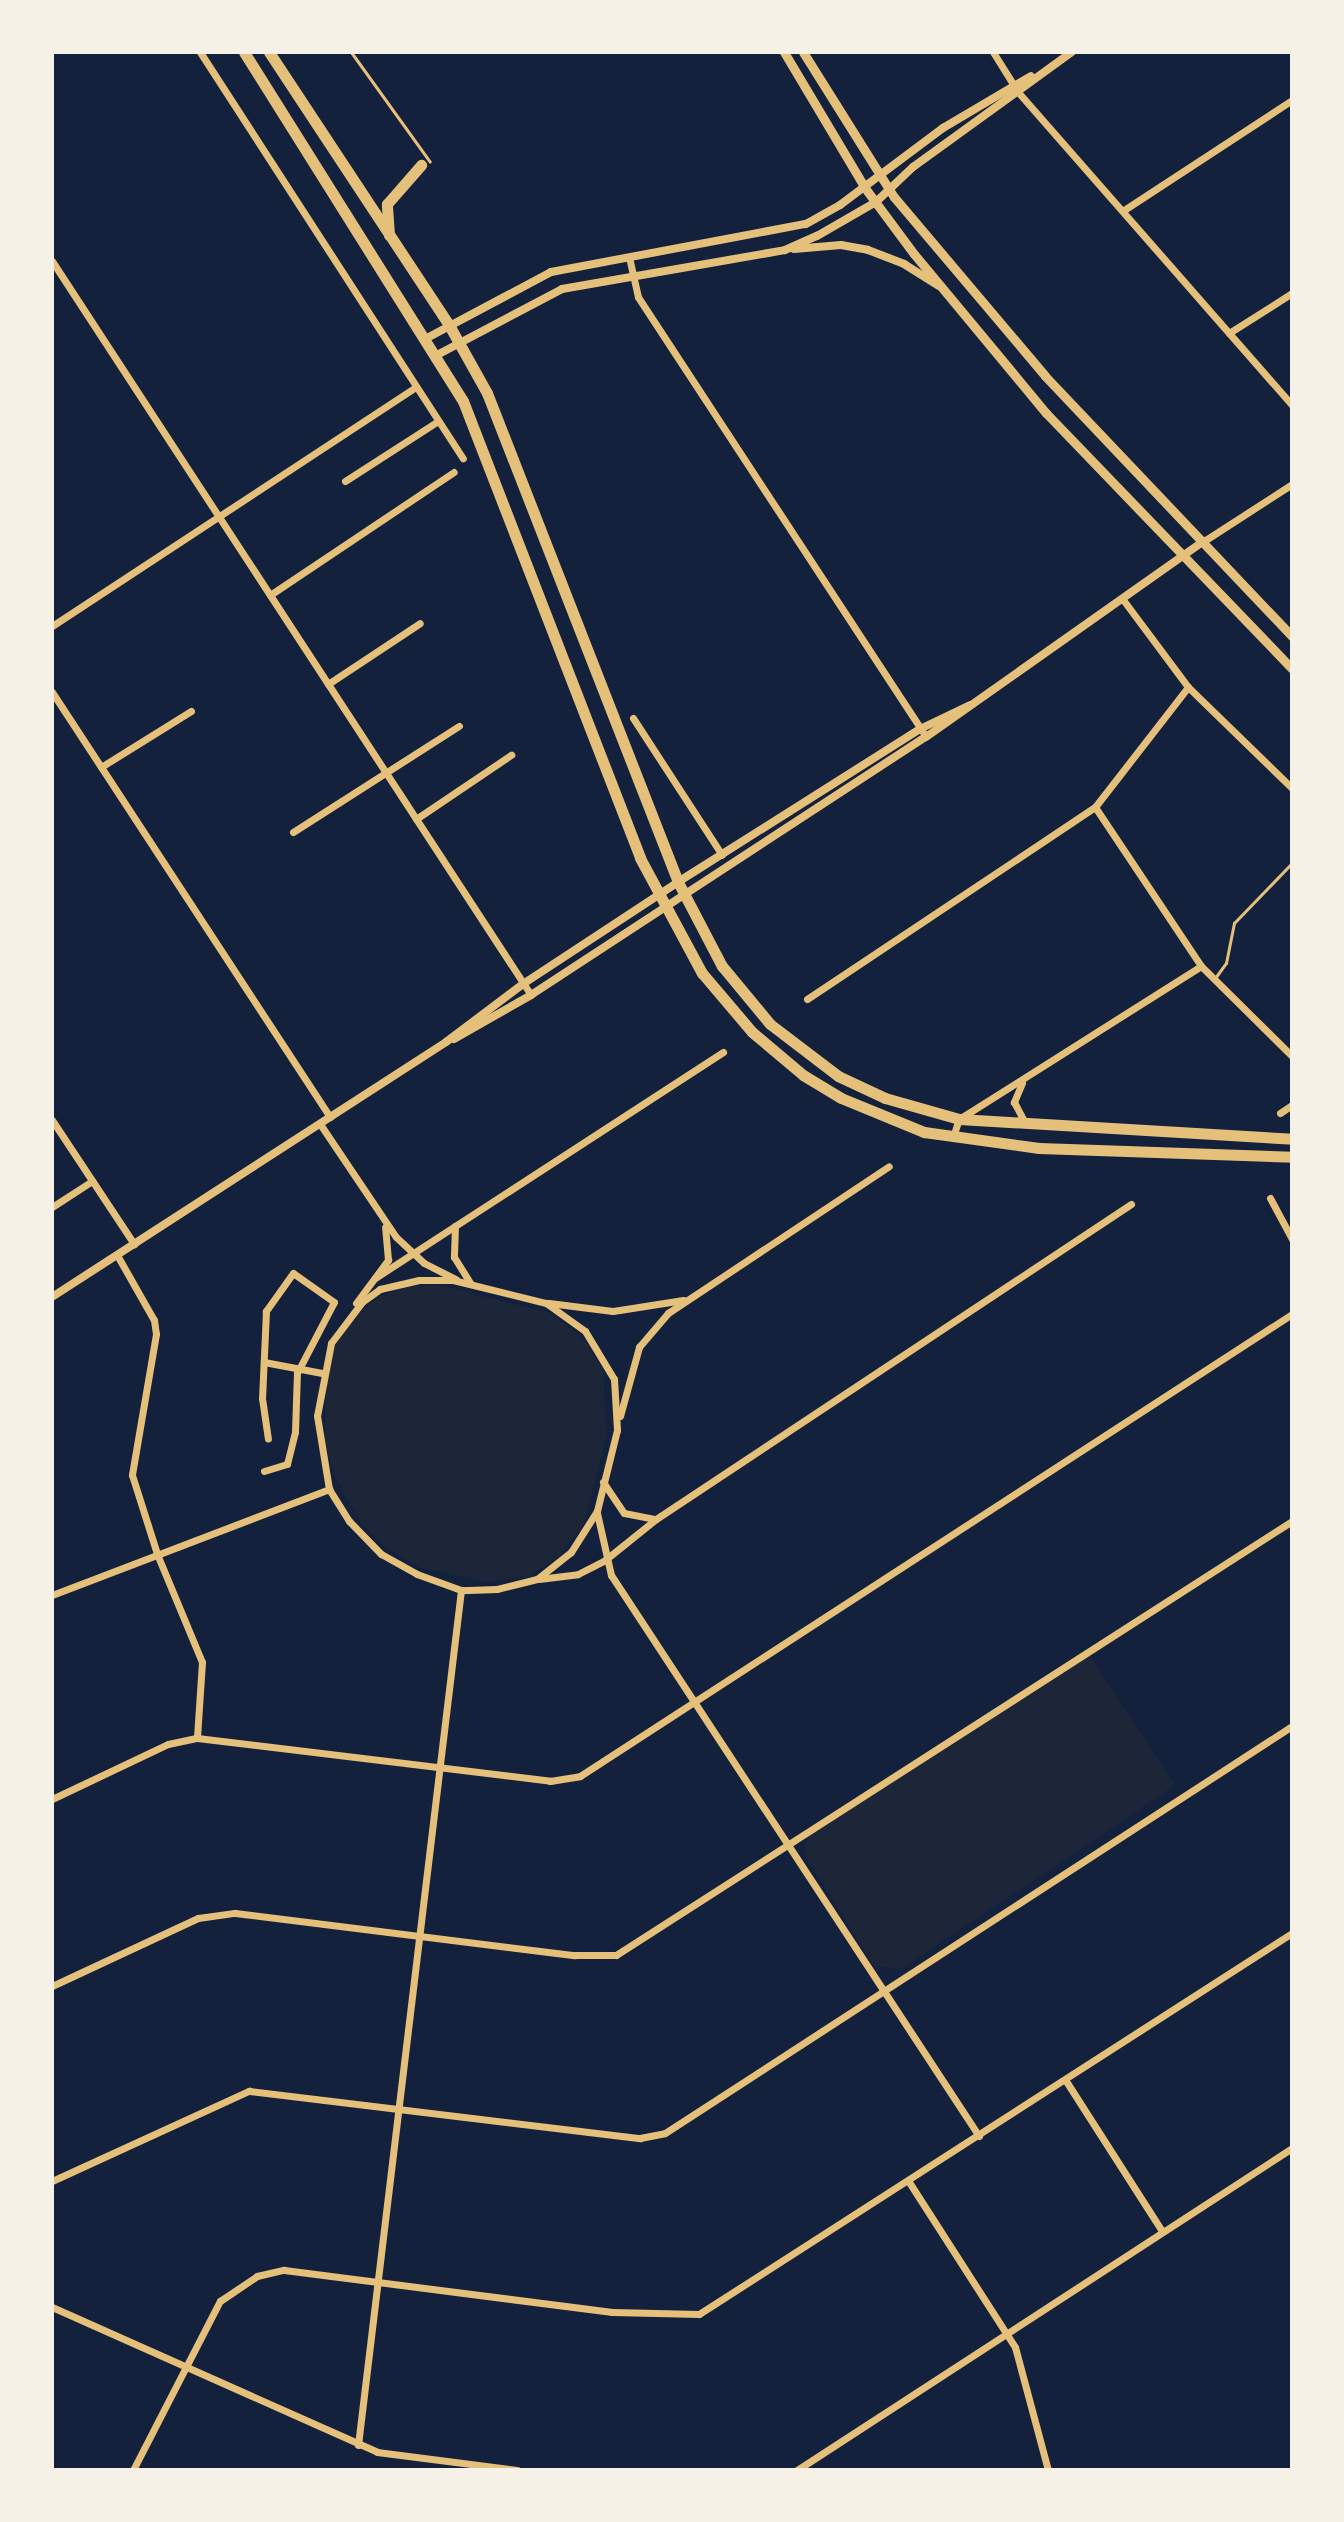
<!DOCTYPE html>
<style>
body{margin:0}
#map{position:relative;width:1344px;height:2522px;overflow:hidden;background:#14213d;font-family:"Nunito Sans",sans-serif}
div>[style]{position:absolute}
.green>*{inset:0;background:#1d2539}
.service>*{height:3px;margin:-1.5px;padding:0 1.5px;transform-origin:1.5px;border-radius:1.5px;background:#e5c07b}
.minor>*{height:7px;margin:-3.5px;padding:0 3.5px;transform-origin:3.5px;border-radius:3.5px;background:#e5c07b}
.tertiary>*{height:8px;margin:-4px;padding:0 4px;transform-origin:4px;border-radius:4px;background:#e5c07b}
.secondary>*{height:9px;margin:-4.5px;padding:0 4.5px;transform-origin:4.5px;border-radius:4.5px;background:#e5c07b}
.primary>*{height:11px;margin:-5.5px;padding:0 5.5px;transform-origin:5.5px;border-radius:5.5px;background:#e5c07b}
span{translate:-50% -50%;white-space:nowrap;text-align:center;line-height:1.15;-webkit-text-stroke:7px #f6f1e7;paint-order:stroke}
.frame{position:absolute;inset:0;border:54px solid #f6f1e7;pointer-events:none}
</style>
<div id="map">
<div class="green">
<i style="clip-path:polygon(439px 1285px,550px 1313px,585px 1340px,603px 1370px,607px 1435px,584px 1523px,560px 1556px,527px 1577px,486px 1582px,418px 1567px,385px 1547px,361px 1523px,334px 1475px,325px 1443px,326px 1384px,333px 1350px,347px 1324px,380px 1296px,411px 1286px)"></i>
<i style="clip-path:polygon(1089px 1654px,1175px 1785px,901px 1969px,874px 1966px,805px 1856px,807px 1837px)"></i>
</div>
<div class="service">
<i style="left:351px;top:52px;width:135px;rotate:54.3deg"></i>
<i style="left:1215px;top:978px;width:19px;rotate:-54deg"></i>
<i style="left:1226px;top:963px;width:41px;rotate:-78.7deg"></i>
<i style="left:1234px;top:923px;width:83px;rotate:-46deg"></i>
</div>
<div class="minor">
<i style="left:200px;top:52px;width:484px;rotate:57.1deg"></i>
<i style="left:993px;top:52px;width:47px;rotate:58deg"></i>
<i style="left:1018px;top:92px;width:416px;rotate:48.8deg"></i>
<i style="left:1124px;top:210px;width:201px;rotate:-33.2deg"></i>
<i style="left:629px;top:257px;width:41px;rotate:77.3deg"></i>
<i style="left:638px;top:297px;width:520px;rotate:56.77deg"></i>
<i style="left:52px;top:261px;width:876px;rotate:56.87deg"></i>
<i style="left:1229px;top:333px;width:75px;rotate:-32.4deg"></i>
<i style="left:345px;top:481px;width:111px;rotate:-32.8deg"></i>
<i style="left:1204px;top:541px;width:105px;rotate:-32.9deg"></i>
<i style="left:270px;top:595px;width:221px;rotate:-33.8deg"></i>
<i style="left:1124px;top:601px;width:107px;rotate:53.3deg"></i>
<i style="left:1188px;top:687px;width:145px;rotate:44.2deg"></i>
<i style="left:52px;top:626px;width:435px;rotate:-33.3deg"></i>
<i style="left:328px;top:684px;width:110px;rotate:-33.5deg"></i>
<i style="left:52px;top:692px;width:508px;rotate:56.81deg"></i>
<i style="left:633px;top:718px;width:163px;rotate:57deg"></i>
<i style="left:101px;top:767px;width:106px;rotate:-31.9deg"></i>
<i style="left:1095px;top:807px;width:191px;rotate:56.3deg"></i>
<i style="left:1201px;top:966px;width:128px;rotate:44.7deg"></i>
<i style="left:416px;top:819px;width:115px;rotate:-34deg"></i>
<i style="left:293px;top:832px;width:197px;rotate:-32.6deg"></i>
<i style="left:807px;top:999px;width:346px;rotate:-33.7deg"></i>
<i style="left:1095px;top:807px;width:152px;rotate:-52.2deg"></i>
<i style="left:1022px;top:1083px;width:21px;rotate:113deg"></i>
<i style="left:1014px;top:1102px;width:21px;rotate:62deg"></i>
<i style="left:1280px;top:1113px;width:14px;rotate:-34deg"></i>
<i style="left:52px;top:1120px;width:149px;rotate:56.5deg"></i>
<i style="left:320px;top:1124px;width:136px;rotate:56.1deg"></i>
<i style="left:396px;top:1237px;width:38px;rotate:43deg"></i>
<i style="left:424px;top:1263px;width:36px;rotate:27deg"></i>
<i style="left:953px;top:1137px;width:19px;rotate:-72deg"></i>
<i style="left:959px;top:1119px;width:286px;rotate:-32.3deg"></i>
<i style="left:1270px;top:1198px;width:47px;rotate:61.8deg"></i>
<i style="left:52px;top:1207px;width:48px;rotate:-33deg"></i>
<i style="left:455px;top:1226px;width:31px;rotate:92deg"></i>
<i style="left:454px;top:1257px;width:31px;rotate:58deg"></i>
<i style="left:117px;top:1255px;width:75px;rotate:60.4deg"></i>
<i style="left:154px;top:1320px;width:14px;rotate:82deg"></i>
<i style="left:156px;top:1334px;width:143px;rotate:99.7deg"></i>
<i style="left:132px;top:1475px;width:83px;rotate:72.4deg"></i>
<i style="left:157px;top:1554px;width:117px;rotate:67.4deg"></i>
<i style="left:202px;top:1662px;width:76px;rotate:93.8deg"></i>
<i style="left:375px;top:1278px;width:415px;rotate:-33deg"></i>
<i style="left:419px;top:1280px;width:34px"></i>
<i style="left:453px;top:1280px;width:96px;rotate:13.9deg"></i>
<i style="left:546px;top:1303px;width:48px;rotate:35.7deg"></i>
<i style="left:585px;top:1331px;width:56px;rotate:58.9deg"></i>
<i style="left:614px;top:1379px;width:51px;rotate:86.6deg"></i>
<i style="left:617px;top:1430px;width:83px;rotate:103.9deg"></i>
<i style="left:597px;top:1511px;width:49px;rotate:122.4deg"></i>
<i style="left:571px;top:1552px;width:43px;rotate:141.5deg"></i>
<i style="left:537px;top:1579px;width:41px;rotate:166deg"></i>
<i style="left:497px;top:1589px;width:36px;rotate:178deg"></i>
<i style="left:461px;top:1590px;width:47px;rotate:-160deg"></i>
<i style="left:417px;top:1574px;width:41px;rotate:-150.9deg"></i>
<i style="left:381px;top:1554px;width:46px;rotate:-134.1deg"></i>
<i style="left:349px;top:1521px;width:38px;rotate:-122deg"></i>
<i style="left:329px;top:1489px;width:74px;rotate:-99.3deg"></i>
<i style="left:317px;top:1416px;width:74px;rotate:-79.1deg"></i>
<i style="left:331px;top:1343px;width:51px;rotate:-52.9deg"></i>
<i style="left:362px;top:1302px;width:22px;rotate:-36deg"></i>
<i style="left:380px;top:1289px;width:40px;rotate:-13deg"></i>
<i style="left:356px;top:1303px;width:54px;rotate:-53.3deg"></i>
<i style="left:388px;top:1260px;width:33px;rotate:-95deg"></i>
<i style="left:549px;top:1303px;width:64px;rotate:7.1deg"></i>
<i style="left:613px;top:1311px;width:71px;rotate:-8.9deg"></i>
<i style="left:264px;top:1362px;width:59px;rotate:10.7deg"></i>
<i style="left:620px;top:1416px;width:72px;rotate:-74.6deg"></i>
<i style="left:639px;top:1347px;width:45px;rotate:-49.5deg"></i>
<i style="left:668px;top:1313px;width:265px;rotate:-33.6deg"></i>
<i style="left:264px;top:1471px;width:24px;rotate:-17deg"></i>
<i style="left:287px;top:1464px;width:33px;rotate:-76deg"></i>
<i style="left:295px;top:1432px;width:59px;rotate:-88.1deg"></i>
<i style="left:297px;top:1373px;width:80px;rotate:-62.5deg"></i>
<i style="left:334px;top:1302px;width:50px;rotate:-144.7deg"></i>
<i style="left:293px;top:1273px;width:47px;rotate:125.4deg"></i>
<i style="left:266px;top:1311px;width:87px;rotate:92.6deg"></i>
<i style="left:262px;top:1398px;width:41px;rotate:81.7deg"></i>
<i style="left:603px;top:1482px;width:37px;rotate:56deg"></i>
<i style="left:624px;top:1513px;width:32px;rotate:11deg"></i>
<i style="left:597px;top:1513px;width:64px;rotate:77.3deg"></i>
<i style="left:611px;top:1575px;width:671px;rotate:56.74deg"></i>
<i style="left:539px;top:1579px;width:39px;rotate:-7deg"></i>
<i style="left:578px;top:1574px;width:30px;rotate:-27deg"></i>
<i style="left:605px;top:1560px;width:65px;rotate:-38.8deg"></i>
<i style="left:656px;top:1519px;width:570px;rotate:-33.55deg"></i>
<i style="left:52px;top:1595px;width:297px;rotate:-20.9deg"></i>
<i style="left:52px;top:1799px;width:128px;rotate:-25.4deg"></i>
<i style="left:168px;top:1744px;width:30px;rotate:-12deg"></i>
<i style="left:197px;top:1738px;width:356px;rotate:6.9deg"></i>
<i style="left:550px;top:1781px;width:30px;rotate:-9deg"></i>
<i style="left:580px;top:1776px;width:849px;rotate:-32.98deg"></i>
<i style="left:52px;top:1986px;width:161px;rotate:-25deg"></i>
<i style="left:198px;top:1918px;width:37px;rotate:-8deg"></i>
<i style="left:235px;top:1913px;width:342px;rotate:7.1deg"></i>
<i style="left:574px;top:1955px;width:42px"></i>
<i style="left:616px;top:1955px;width:803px;rotate:-32.7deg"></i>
<i style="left:1066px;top:2081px;width:178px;rotate:57.4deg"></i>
<i style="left:52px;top:2181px;width:217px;rotate:-24.6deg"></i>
<i style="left:249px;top:2091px;width:394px;rotate:6.9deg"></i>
<i style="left:640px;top:2138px;width:25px;rotate:-11deg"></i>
<i style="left:665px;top:2133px;width:748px;rotate:-32.99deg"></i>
<i style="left:909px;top:2182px;width:196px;rotate:57.3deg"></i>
<i style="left:1015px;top:2347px;width:127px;rotate:75deg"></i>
<i style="left:52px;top:2307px;width:356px;rotate:24deg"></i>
<i style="left:377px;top:2452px;width:141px;rotate:7.3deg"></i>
<i style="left:358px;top:2445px;width:861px;rotate:-83.13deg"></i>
<i style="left:133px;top:2470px;width:190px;rotate:-62.8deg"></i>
<i style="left:220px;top:2301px;width:45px;rotate:-34deg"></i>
<i style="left:257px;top:2276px;width:28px;rotate:-13deg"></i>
<i style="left:284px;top:2270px;width:331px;rotate:7.3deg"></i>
<i style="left:612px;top:2312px;width:87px;rotate:1.3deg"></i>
<i style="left:699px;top:2314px;width:705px;rotate:-32.72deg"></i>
<i style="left:797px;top:2470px;width:591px;rotate:-33.04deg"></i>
</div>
<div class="tertiary">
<i style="left:794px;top:249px;width:47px;rotate:-4.9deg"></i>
<i style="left:841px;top:245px;width:27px;rotate:10deg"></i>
<i style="left:868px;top:250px;width:39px;rotate:21deg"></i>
<i style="left:904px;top:264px;width:41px;rotate:32.2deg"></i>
<i style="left:427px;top:338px;width:140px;rotate:-28deg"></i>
<i style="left:551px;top:272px;width:259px;rotate:-10.7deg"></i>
<i style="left:806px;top:224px;width:39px;rotate:-29deg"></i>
<i style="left:840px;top:205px;width:129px;rotate:-36.8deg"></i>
<i style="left:943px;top:128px;width:102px;rotate:-30.6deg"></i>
<i style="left:437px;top:355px;width:141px;rotate:-27.8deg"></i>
<i style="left:562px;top:289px;width:226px;rotate:-9.9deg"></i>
<i style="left:785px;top:250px;width:35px;rotate:-24deg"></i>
<i style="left:817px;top:236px;width:68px;rotate:-30deg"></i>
<i style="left:876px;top:202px;width:51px;rotate:-43.4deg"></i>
<i style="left:913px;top:167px;width:196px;rotate:-35.9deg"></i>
<i style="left:454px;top:1039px;width:89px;rotate:-29.7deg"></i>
<i style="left:531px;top:995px;width:472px;rotate:-33.2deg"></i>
<i style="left:926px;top:737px;width:340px;rotate:-35.2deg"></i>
<i style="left:52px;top:1297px;width:469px;rotate:-32.9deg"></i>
<i style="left:446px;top:1042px;width:96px;rotate:-37deg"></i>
<i style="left:523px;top:984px;width:186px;rotate:-33.3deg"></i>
<i style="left:678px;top:882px;width:286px;rotate:-32.3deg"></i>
<i style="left:920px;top:729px;width:55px;rotate:-25.6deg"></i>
</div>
<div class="secondary">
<i style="left:784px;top:52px;width:158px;rotate:59.2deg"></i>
<i style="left:865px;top:188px;width:82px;rotate:53.4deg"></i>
<i style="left:914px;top:254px;width:207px;rotate:50.3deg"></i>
<i style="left:1046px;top:413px;width:355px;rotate:46.1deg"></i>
<i style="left:803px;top:52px;width:171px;rotate:57.9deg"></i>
<i style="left:894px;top:197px;width:234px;rotate:49.8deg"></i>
<i style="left:1045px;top:376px;width:359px;rotate:46.5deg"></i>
</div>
<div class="primary">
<i style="left:244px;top:52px;width:412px;rotate:57.9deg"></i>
<i style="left:463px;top:401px;width:490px;rotate:68.8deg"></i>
<i style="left:640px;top:858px;width:131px;rotate:61.7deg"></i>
<i style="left:702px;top:973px;width:77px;rotate:49.7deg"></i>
<i style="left:752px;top:1032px;width:67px;rotate:40.1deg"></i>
<i style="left:803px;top:1075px;width:44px;rotate:31.2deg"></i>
<i style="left:841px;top:1098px;width:90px;rotate:22.3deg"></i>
<i style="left:924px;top:1132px;width:116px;rotate:7.9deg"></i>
<i style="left:1039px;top:1148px;width:253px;rotate:2deg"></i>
<i style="left:269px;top:52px;width:327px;rotate:56.6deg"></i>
<i style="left:449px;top:325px;width:78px;rotate:60.8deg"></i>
<i style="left:487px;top:393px;width:525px;rotate:68.66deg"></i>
<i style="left:678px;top:882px;width:95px;rotate:62.4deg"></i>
<i style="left:722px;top:966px;width:75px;rotate:50.4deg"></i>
<i style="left:770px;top:1024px;width:86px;rotate:37.4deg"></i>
<i style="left:838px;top:1076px;width:52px;rotate:25.1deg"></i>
<i style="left:885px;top:1098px;width:77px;rotate:15.8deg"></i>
<i style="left:959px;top:1119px;width:334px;rotate:3.4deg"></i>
<i style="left:389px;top:235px;width:31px;rotate:-94deg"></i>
<i style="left:387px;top:204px;width:52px;rotate:-48.9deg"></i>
</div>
<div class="frame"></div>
</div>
